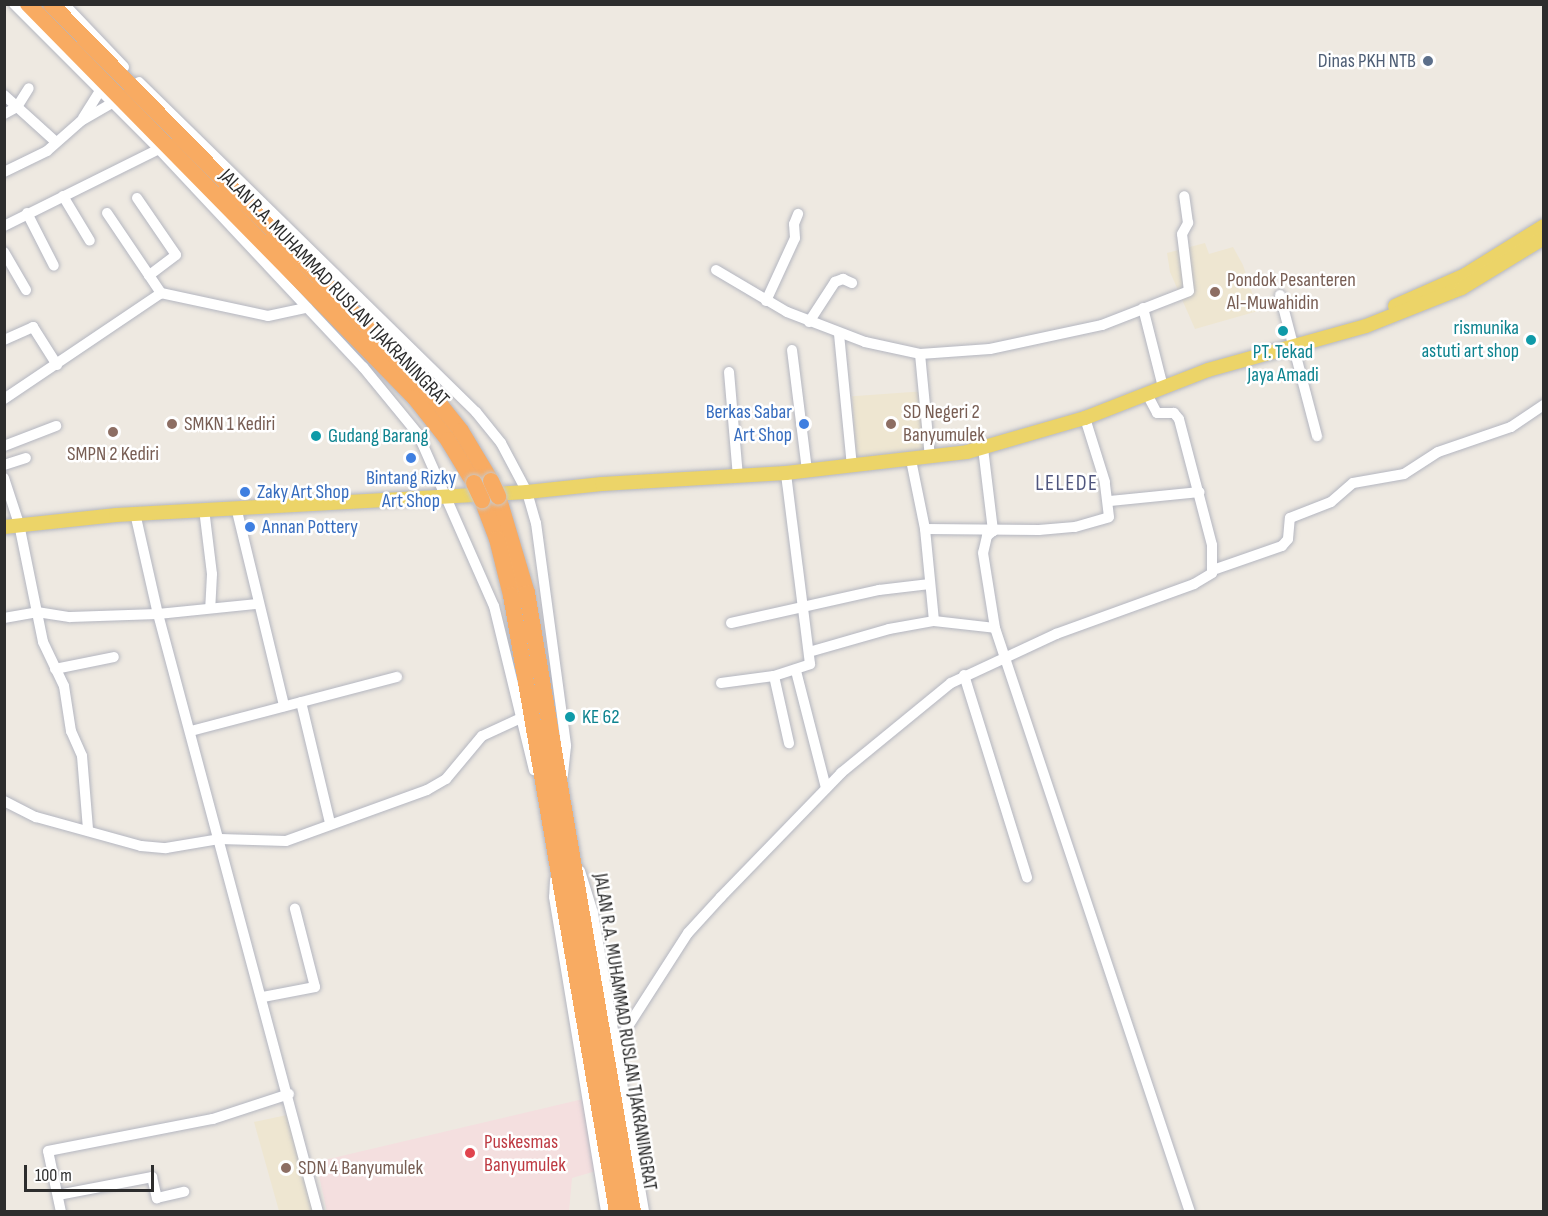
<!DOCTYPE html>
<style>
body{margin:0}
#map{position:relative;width:1548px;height:1216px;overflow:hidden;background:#eee9e1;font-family:"Sofia Sans Condensed",sans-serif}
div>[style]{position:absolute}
.education>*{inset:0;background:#eee6d1;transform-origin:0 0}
.medical>*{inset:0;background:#f4dfdf}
.roads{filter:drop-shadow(0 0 2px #b4b6c0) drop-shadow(0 0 2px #b4b6c0)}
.minor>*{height:10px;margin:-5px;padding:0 5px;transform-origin:5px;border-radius:5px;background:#fff}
.major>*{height:14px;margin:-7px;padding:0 7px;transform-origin:7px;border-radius:7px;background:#ecd468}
.highway>*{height:16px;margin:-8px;padding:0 8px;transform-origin:8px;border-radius:8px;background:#f8ab62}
.bridges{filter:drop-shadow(0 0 2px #c8c8c8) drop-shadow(0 0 2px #c8c8c8)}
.highway-bridge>*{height:16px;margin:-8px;padding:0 8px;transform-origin:8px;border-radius:8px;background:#f8ab62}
.dots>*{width:16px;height:16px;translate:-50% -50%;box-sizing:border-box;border:3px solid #fff;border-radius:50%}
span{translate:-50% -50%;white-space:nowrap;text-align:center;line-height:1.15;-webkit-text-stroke:5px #fff;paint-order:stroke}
.service-label{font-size:20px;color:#4e5e75}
.right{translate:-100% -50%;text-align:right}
.education-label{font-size:20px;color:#785e54}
.left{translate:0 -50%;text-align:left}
.street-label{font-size:20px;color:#2d2d2d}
.culture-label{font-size:20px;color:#0d838f}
.shop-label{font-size:20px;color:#366cbe}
.health-label{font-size:20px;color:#be3a42}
.quarter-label{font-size:22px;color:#4f557d;letter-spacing:1.5px}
.frame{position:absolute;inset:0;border:6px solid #2d2d2d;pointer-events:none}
.scale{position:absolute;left:24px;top:1165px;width:130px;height:27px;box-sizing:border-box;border:3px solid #2d2d2d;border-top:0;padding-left:8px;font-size:18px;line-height:21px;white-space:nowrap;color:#2d2d2d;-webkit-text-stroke:4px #fff;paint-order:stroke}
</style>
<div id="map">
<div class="education">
<i style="clip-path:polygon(1205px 243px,1209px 254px,1233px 247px,1243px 265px,1258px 311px,1195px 329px,1170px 272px,1167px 253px)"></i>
<i style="left:926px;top:391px;width:61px;height:74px;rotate:86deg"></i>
<i style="clip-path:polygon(287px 1115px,316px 1211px,279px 1211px,254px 1122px)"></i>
</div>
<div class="medical">
<i style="clip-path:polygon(583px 1099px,596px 1171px,572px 1178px,569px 1211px,327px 1212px,316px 1162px)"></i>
</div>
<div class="roads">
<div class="minor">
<i style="left:14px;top:4px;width:201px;rotate:45deg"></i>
<i style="left:156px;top:146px;width:303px;rotate:46.9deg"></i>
<i style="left:363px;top:367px;width:87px;rotate:50.6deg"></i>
<i style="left:418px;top:434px;width:188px;rotate:66.2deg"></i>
<i style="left:494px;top:606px;width:169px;rotate:76.3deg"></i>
<i style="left:64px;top:4px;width:87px;rotate:46.4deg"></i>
<i style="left:139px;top:82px;width:472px;rotate:44.4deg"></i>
<i style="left:476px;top:412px;width:40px;rotate:51deg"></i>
<i style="left:501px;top:443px;width:55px;rotate:62deg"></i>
<i style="left:527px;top:492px;width:32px;rotate:74deg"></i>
<i style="left:536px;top:523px;width:225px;rotate:82.3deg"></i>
<i style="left:566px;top:746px;width:30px;rotate:96deg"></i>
<i style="left:4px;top:95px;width:70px;rotate:42.1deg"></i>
<i style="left:4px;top:114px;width:15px;rotate:-28deg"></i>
<i style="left:17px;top:107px;width:22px;rotate:-58deg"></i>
<i style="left:83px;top:118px;width:32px;rotate:-58deg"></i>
<i style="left:4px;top:172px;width:48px;rotate:-26deg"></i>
<i style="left:47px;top:151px;width:45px;rotate:-41.4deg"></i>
<i style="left:81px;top:121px;width:36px;rotate:-30deg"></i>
<i style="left:63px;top:196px;width:52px;rotate:59deg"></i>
<i style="left:137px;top:198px;width:69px;rotate:55.6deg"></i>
<i style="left:176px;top:255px;width:34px;rotate:143deg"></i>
<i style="left:27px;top:213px;width:59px;rotate:63deg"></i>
<i style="left:107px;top:213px;width:97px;rotate:56deg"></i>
<i style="left:4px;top:226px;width:173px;rotate:-26.4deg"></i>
<i style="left:4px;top:252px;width:44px;rotate:59.9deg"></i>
<i style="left:716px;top:270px;width:82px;rotate:30.6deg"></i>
<i style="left:787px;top:312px;width:84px;rotate:21deg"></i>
<i style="left:865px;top:342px;width:56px;rotate:12.3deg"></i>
<i style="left:920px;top:354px;width:70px;rotate:-4.1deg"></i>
<i style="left:990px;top:349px;width:115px;rotate:-12.1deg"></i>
<i style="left:1102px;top:325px;width:93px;rotate:-21.3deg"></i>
<i style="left:1189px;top:291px;width:57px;rotate:-97deg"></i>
<i style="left:1182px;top:234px;width:13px;rotate:-61deg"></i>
<i style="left:1188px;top:223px;width:27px;rotate:-98deg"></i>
<i style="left:1280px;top:295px;width:146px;rotate:75.3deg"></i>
<i style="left:766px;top:301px;width:69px;rotate:-65.3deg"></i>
<i style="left:795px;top:238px;width:14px;rotate:-94deg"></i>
<i style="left:794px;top:224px;width:11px;rotate:-68deg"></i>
<i style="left:1143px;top:308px;width:81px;rotate:75.8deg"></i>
<i style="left:809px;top:322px;width:48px;rotate:-57deg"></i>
<i style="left:835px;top:282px;width:9px;rotate:-21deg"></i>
<i style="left:843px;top:279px;width:10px;rotate:24deg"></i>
<i style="left:839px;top:334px;width:133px;rotate:84.4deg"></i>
<i style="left:4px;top:340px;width:32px;rotate:-24deg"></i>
<i style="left:33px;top:327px;width:45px;rotate:57.7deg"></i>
<i style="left:792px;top:350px;width:122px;rotate:82.9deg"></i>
<i style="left:920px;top:354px;width:103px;rotate:84.5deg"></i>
<i style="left:729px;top:372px;width:104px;rotate:85.1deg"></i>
<i style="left:4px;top:399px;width:189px;rotate:-34deg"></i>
<i style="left:161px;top:293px;width:109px;rotate:12.1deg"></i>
<i style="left:268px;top:316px;width:40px;rotate:-12deg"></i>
<i style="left:4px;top:446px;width:56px;rotate:-21deg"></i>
<i style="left:983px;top:448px;width:84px;rotate:83.1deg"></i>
<i style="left:911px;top:460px;width:70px;rotate:78.5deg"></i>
<i style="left:925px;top:529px;width:92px;rotate:84.4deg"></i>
<i style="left:4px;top:465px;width:23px;rotate:-18deg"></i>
<i style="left:4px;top:478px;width:48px;rotate:71.9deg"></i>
<i style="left:19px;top:524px;width:120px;rotate:78.5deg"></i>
<i style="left:43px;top:642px;width:49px;rotate:64.5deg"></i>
<i style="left:64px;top:686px;width:46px;rotate:81.2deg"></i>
<i style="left:71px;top:731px;width:27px;rotate:66deg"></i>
<i style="left:82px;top:756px;width:73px;rotate:85.3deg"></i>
<i style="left:1110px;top:501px;width:90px;rotate:-5.7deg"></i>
<i style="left:236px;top:507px;width:205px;rotate:76.4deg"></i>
<i style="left:204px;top:509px;width:65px;rotate:83deg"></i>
<i style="left:212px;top:574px;width:33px;rotate:93deg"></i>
<i style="left:135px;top:513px;width:104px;rotate:77.2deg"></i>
<i style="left:158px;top:614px;width:619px;rotate:75.02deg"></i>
<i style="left:925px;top:529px;width:114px;rotate:0.5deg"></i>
<i style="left:1039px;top:530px;width:36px;rotate:-5deg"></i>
<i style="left:1075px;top:527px;width:35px;rotate:-16deg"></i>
<i style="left:1109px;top:517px;width:35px;rotate:-97deg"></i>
<i style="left:1105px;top:482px;width:67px;rotate:-107.4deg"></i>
<i style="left:993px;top:531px;width:8px;rotate:140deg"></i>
<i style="left:987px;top:536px;width:17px;rotate:103deg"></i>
<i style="left:983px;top:553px;width:76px;rotate:80.9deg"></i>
<i style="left:995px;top:628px;width:616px;rotate:71.54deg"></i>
<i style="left:1213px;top:570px;width:73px;rotate:-19.2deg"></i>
<i style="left:1282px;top:546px;width:9px;rotate:-49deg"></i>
<i style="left:1288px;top:539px;width:21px;rotate:-85deg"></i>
<i style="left:1290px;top:518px;width:44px;rotate:-21.3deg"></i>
<i style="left:1331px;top:502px;width:29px;rotate:-41deg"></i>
<i style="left:1353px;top:483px;width:52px;rotate:-10deg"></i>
<i style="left:1404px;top:474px;width:40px;rotate:-32.9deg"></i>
<i style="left:1438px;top:452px;width:77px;rotate:-18.9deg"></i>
<i style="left:1511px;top:427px;width:40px;rotate:-34deg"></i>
<i style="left:4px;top:618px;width:34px;rotate:-10deg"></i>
<i style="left:37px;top:612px;width:33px;rotate:9deg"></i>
<i style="left:70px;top:617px;width:88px;rotate:-2deg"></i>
<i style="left:158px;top:614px;width:100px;rotate:-5.8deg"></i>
<i style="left:731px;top:623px;width:152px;rotate:-12.6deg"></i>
<i style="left:879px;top:590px;width:51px;rotate:-6.7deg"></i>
<i style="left:809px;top:652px;width:83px;rotate:-16deg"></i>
<i style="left:889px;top:629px;width:46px;rotate:-10.1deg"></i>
<i style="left:934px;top:621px;width:61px;rotate:6.5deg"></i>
<i style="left:55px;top:669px;width:60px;rotate:-11.5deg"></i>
<i style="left:796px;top:671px;width:121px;rotate:75.6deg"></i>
<i style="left:964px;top:675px;width:212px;rotate:72.7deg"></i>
<i style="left:774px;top:676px;width:69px;rotate:77.4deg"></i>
<i style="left:721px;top:683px;width:53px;rotate:-7.5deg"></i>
<i style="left:774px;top:676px;width:38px;rotate:-18deg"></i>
<i style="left:810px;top:664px;width:193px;rotate:-97.2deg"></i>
<i style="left:301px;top:702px;width:124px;rotate:76.5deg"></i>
<i style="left:191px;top:731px;width:213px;rotate:-14.7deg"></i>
<i style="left:4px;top:801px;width:36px;rotate:27deg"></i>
<i style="left:36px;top:817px;width:109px;rotate:15.4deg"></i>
<i style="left:141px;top:846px;width:25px;rotate:5deg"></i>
<i style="left:166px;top:848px;width:55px;rotate:-9.5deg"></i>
<i style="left:220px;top:839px;width:66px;rotate:1.7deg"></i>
<i style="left:286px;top:841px;width:150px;rotate:-19.9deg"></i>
<i style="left:427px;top:790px;width:22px;rotate:-30deg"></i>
<i style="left:446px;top:779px;width:56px;rotate:-50.1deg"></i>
<i style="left:482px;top:736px;width:43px;rotate:-24.8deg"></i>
<i style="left:580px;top:871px;width:44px;rotate:72.8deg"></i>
<i style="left:593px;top:913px;width:303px;rotate:80.3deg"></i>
<i style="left:555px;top:880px;width:17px;rotate:93deg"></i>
<i style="left:554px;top:897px;width:319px;rotate:80.6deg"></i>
<i style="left:263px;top:997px;width:53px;rotate:-10.9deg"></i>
<i style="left:315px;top:987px;width:81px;rotate:-104.4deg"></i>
<i style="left:616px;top:1045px;width:133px;rotate:-57.3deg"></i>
<i style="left:688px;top:933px;width:49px;rotate:-47.5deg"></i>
<i style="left:721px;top:897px;width:173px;rotate:-45.9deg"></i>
<i style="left:841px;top:773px;width:142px;rotate:-39.3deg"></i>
<i style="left:951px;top:683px;width:116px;rotate:-25deg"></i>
<i style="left:1056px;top:634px;width:147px;rotate:-19.9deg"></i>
<i style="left:1194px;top:584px;width:21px;rotate:-31deg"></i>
<i style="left:1212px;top:573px;width:28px;rotate:-90deg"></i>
<i style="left:1212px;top:545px;width:130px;rotate:-104.7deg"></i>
<i style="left:1179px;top:419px;width:8px;rotate:-130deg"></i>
<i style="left:1174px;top:413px;width:17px;rotate:180deg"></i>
<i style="left:1157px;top:413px;width:21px;rotate:-118deg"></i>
<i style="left:58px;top:1195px;width:96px;rotate:-10.8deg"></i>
<i style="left:152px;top:1177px;width:22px;rotate:77deg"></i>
<i style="left:157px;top:1198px;width:28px;rotate:-13deg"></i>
<i style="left:61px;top:1212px;width:62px;rotate:-102deg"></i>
<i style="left:48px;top:1151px;width:168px;rotate:-11deg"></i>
<i style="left:213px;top:1119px;width:80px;rotate:-18.2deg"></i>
</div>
<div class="major">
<i style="left:1395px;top:306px;width:77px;rotate:-23.9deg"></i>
<i style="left:1465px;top:275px;width:93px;rotate:-31.8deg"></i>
<i style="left:4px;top:527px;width:113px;rotate:-6.1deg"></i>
<i style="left:116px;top:515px;width:412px;rotate:-3.2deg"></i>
<i style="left:527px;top:492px;width:75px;rotate:-6.1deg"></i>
<i style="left:602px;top:484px;width:184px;rotate:-3.4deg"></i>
<i style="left:786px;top:473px;width:182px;rotate:-6.6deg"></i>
<i style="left:967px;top:452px;width:123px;rotate:-16.1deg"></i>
<i style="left:1085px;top:418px;width:132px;rotate:-21.3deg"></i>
<i style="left:1208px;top:370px;width:164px;rotate:-15.6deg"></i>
<i style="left:1366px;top:326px;width:103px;rotate:-21.6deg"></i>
<i style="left:1462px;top:288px;width:96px;rotate:-31.4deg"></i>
</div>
<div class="highway">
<i style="left:28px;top:4px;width:552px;rotate:45.51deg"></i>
<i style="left:415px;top:398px;width:53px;rotate:51.8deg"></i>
<i style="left:448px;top:440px;width:50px;rotate:58.8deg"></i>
<i style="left:51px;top:4px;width:536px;rotate:45.6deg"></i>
<i style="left:426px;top:387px;width:56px;rotate:51.5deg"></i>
<i style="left:461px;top:431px;width:58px;rotate:59deg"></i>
<i style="left:498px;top:496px;width:101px;rotate:73.4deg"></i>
<i style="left:527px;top:593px;width:628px;rotate:80.28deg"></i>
<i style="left:482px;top:500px;width:42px;rotate:69deg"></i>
<i style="left:497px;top:539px;width:58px;rotate:76deg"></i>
<i style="left:511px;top:595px;width:626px;rotate:80.25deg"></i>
</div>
</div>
<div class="bridges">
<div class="highway-bridge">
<i style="left:491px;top:481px;width:17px;rotate:65deg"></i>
<i style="left:474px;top:483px;width:19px;rotate:65deg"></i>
</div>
</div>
<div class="dots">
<i style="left:1428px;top:61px;background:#5c6f8a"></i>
<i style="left:1215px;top:292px;background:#8d6e63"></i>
<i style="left:1283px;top:331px;background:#0f9aa8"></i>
<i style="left:1531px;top:340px;background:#0f9aa8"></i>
<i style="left:172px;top:424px;background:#8d6e63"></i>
<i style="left:804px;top:424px;background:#3f7fe0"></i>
<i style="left:891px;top:424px;background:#8d6e63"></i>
<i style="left:113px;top:432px;background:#8d6e63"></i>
<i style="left:316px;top:436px;background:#0f9aa8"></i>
<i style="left:411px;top:458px;background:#3f7fe0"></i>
<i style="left:245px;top:492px;background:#3f7fe0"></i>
<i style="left:250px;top:527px;background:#3f7fe0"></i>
<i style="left:570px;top:717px;background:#0f9aa8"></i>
<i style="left:470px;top:1153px;background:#e0444e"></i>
<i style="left:286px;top:1168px;background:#8d6e63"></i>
</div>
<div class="service-label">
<span class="right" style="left:1416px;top:61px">Dinas PKH NTB</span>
</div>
<div class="education-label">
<span class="left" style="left:1227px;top:292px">Pondok Pesanteren<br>Al-Muwahidin</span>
<span class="left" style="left:903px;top:424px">SD Negeri 2<br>Banyumulek</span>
<span class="left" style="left:184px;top:424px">SMKN 1 Kediri</span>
<span style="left:113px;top:454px">SMPN 2 Kediri</span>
<span class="left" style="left:298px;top:1168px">SDN 4 Banyumulek</span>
</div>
<div class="street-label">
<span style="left:334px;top:288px;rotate:46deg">JALAN R.A. MUHAMMAD RUSLAN TJAKRANINGRAT</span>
<span style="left:625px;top:1032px;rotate:81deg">JALAN R.A. MUHAMMAD RUSLAN TJAKRANINGRAT</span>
</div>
<div class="culture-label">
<span class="right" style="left:1519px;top:340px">rismunika<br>astuti art shop</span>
<span style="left:1283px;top:364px">PT. Tekad<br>Jaya Amadi</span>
<span class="left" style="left:328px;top:436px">Gudang Barang</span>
<span class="left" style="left:582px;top:717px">KE 62</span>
</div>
<div class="shop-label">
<span class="right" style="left:792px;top:424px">Berkas Sabar<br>Art Shop</span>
<span style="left:411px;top:490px">Bintang Rizky<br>Art Shop</span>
<span class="left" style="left:257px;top:492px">Zaky Art Shop</span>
<span class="left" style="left:262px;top:527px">Annan Pottery</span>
</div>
<div class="health-label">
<span class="left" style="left:484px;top:1154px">Puskesmas<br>Banyumulek</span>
</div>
<div class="quarter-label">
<span style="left:1067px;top:484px">LELEDE</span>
</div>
<div class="frame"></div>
<div class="scale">100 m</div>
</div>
